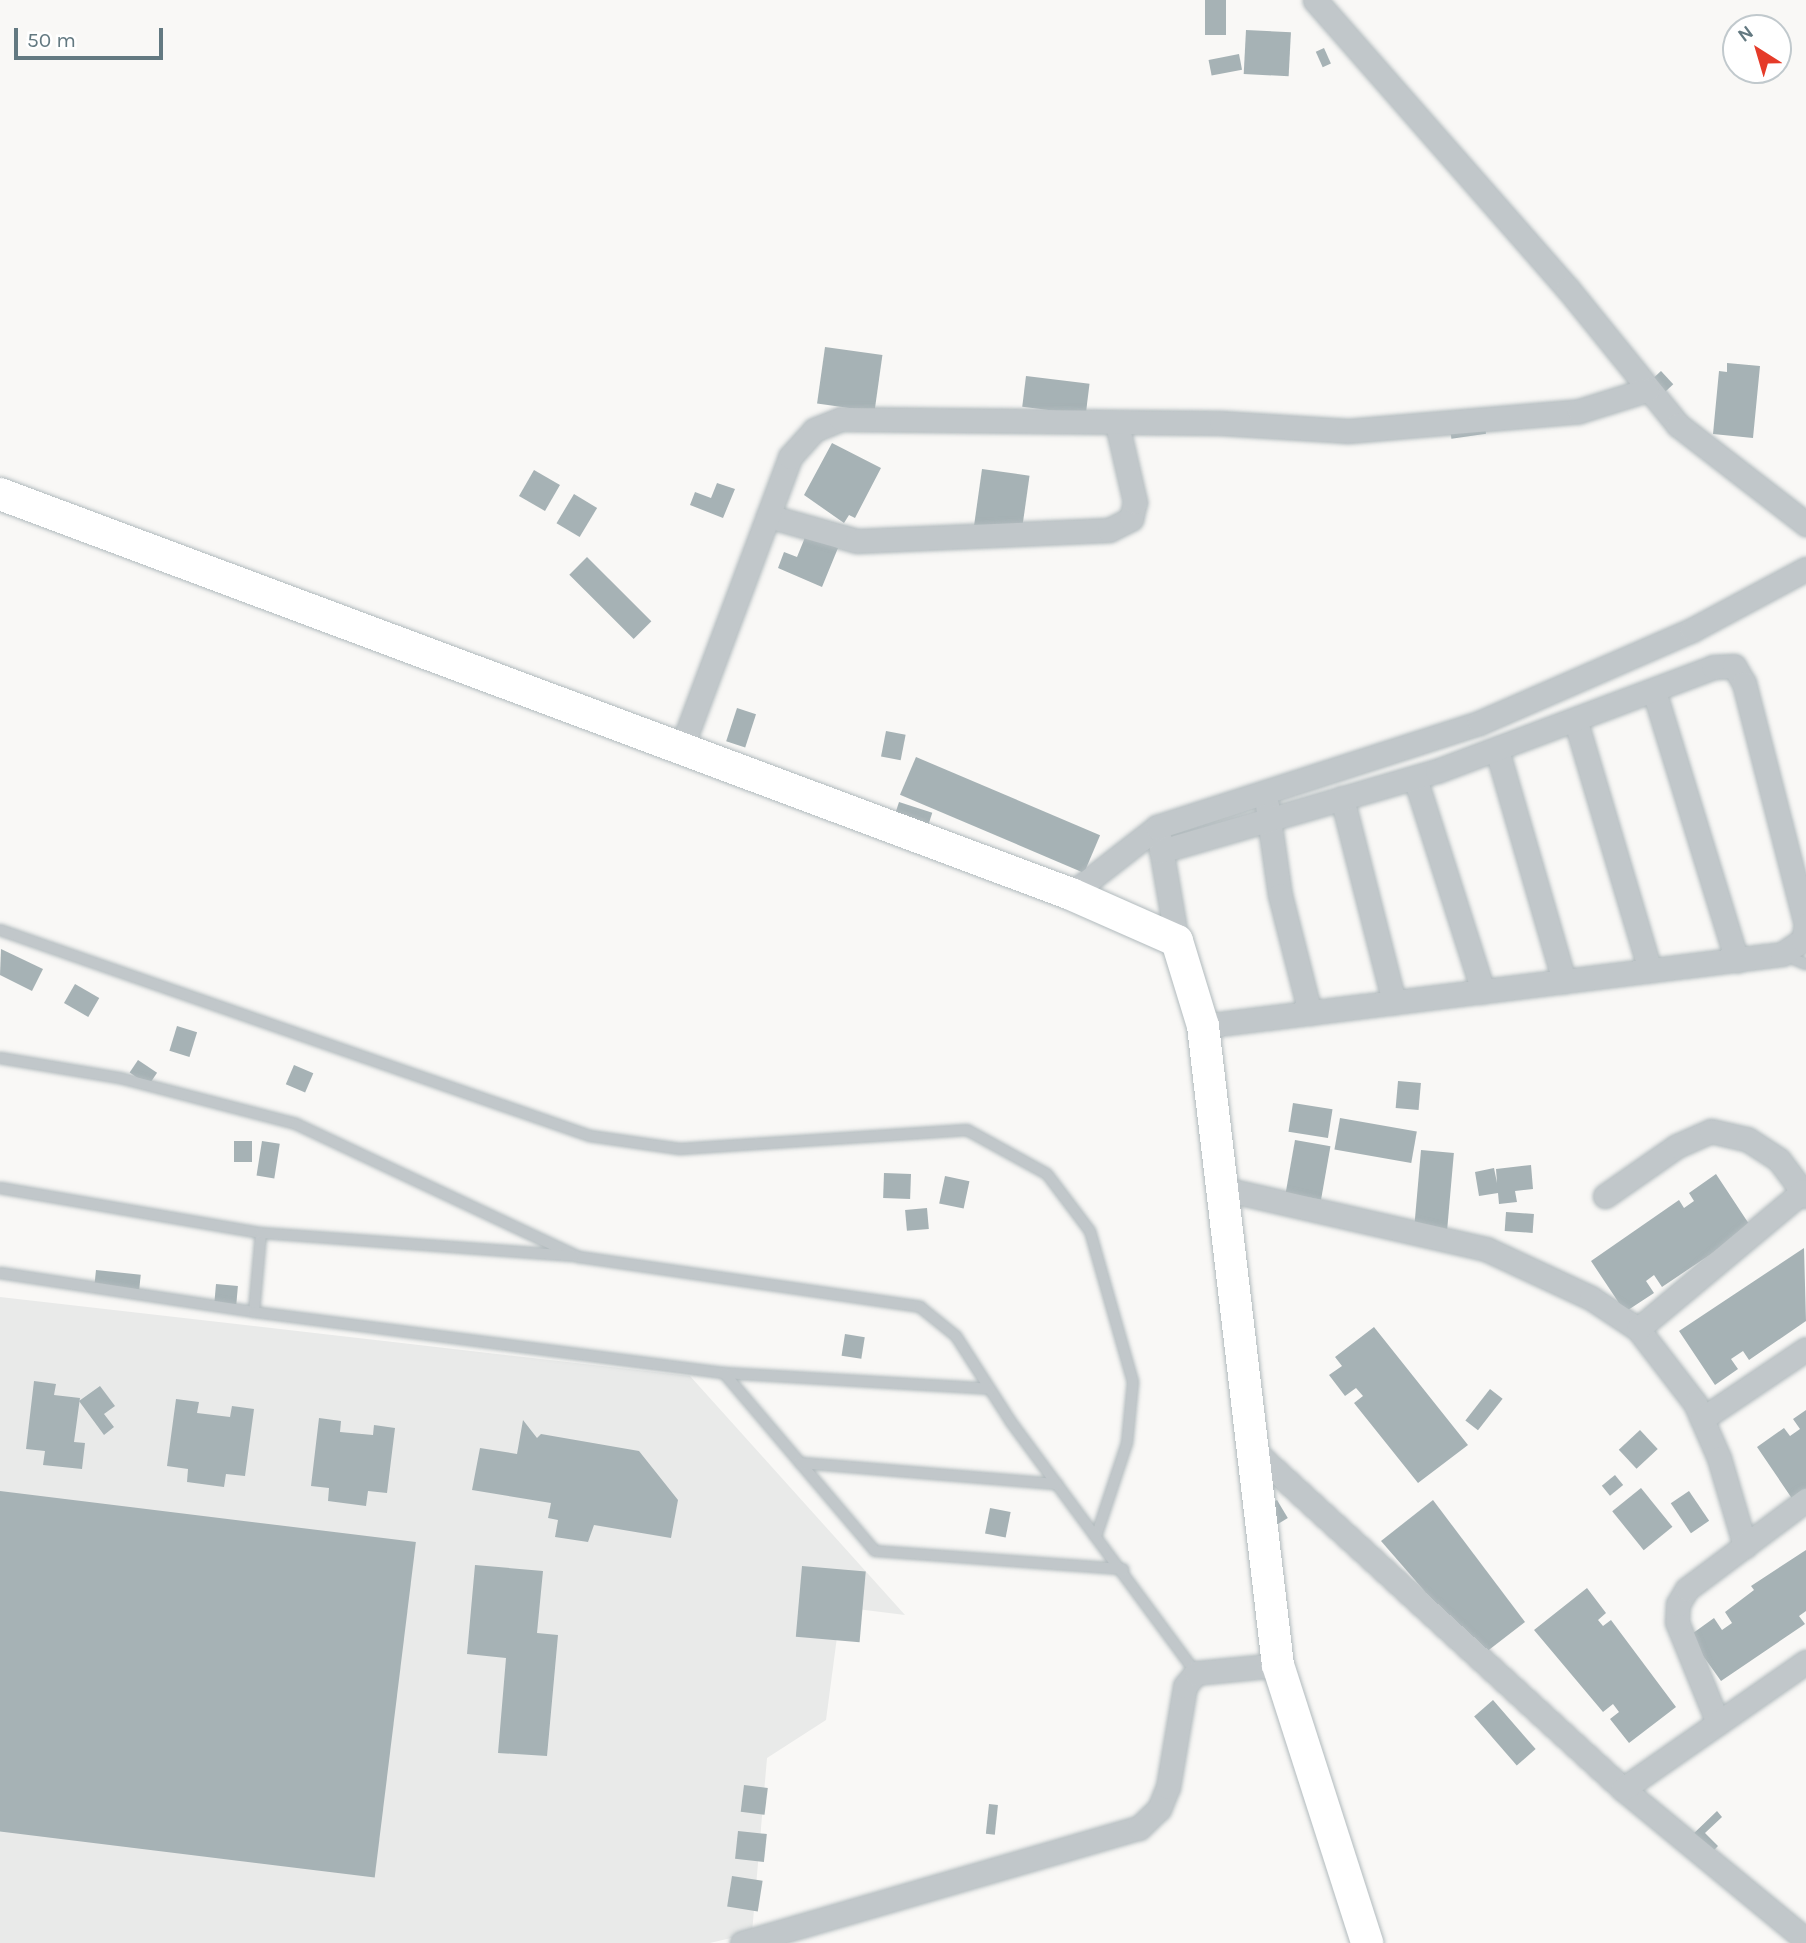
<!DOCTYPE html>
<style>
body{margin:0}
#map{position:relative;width:1806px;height:1943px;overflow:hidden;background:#f9f8f6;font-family:Karla,sans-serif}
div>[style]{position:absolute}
.built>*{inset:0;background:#e9eae9}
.building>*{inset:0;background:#a6b2b5;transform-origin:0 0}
.roads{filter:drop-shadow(0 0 2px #b1babd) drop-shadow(0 0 2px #b1babd)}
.lane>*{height:10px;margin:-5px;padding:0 5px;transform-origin:5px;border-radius:5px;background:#c1c7ca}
.street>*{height:23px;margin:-11.5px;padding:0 11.5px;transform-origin:11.5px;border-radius:11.5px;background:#c1c7ca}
.secondary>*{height:32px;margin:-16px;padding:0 16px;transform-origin:16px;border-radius:16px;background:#fff}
span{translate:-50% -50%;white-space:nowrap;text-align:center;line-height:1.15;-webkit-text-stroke:7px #fff;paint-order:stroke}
.north{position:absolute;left:1722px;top:14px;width:70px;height:70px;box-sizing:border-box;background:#fff;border:2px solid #c1c9cd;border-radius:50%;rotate:323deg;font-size:19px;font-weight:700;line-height:28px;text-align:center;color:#637981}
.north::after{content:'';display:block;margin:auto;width:24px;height:32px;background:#e53b29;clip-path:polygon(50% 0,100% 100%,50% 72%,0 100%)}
.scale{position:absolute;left:14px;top:28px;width:149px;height:32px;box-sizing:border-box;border:4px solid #637981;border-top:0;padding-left:9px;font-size:21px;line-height:24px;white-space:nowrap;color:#637981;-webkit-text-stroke:5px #fff;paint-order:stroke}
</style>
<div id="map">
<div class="built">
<i style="clip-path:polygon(0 1297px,690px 1376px,905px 1615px,841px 1607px,826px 1720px,767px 1758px,752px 1933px,710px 1943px,0 1943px)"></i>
</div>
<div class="building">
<i style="left:1205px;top:0;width:21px;height:35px"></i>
<i style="left:1246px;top:30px;width:45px;height:44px;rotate:3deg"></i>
<i style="left:1324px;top:48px;width:17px;height:9px;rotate:66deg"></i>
<i style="left:1239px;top:54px;width:16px;height:31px;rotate:79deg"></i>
<i style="left:825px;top:347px;width:58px;height:57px;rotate:8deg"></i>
<i style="clip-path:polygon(1727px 363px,1760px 366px,1753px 438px,1713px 434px,1719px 371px,1727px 372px)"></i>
<i style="left:1661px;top:371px;width:18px;height:30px;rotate:47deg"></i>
<i style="left:1026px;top:376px;width:64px;height:31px;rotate:7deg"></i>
<i style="left:1483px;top:412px;width:22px;height:35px;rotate:82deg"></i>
<i style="clip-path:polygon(832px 443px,881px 468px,855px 518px,849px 515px,844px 523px,804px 495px)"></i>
<i style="left:982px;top:469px;width:48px;height:59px;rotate:8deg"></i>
<i style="left:534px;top:470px;width:30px;height:30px;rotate:30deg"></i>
<i style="clip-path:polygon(717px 483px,735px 489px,723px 518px,690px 505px,695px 492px,711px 498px)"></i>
<i style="left:574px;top:494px;width:27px;height:34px;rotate:31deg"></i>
<i style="clip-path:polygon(806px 535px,838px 548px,822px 587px,778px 568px,784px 552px,797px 557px)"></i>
<i style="left:587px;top:557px;width:91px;height:25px;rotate:45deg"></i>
<i style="left:737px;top:708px;width:20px;height:35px;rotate:18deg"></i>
<i style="left:886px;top:731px;width:20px;height:26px;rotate:11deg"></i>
<i style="left:916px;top:757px;width:200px;height:41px;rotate:23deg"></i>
<i style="left:899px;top:802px;width:35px;height:16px;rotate:18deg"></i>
<i style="clip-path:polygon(1px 949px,43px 969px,32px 991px,0 975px)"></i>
<i style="left:75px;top:984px;width:28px;height:22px;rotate:30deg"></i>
<i style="left:177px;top:1026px;width:21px;height:26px;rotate:17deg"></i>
<i style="left:138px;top:1060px;width:23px;height:15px;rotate:34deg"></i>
<i style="left:294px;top:1065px;width:21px;height:21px;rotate:23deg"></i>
<i style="left:1398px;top:1081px;width:23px;height:27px;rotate:5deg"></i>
<i style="left:1293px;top:1103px;width:40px;height:29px;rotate:9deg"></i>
<i style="left:1340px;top:1118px;width:78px;height:32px;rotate:10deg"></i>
<i style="left:1295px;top:1140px;width:36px;height:54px;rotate:10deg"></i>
<i style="left:252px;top:1141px;width:21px;height:18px;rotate:90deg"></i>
<i style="left:262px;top:1141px;width:18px;height:35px;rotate:9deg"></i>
<i style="left:1421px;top:1150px;width:33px;height:80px;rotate:5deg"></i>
<i style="clip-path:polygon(1531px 1165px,1533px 1189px,1515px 1191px,1517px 1202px,1499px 1204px,1498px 1193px,1479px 1196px,1475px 1172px,1494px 1168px,1497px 1183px,1496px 1169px)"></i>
<i style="left:884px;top:1173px;width:27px;height:25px;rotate:2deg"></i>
<i style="clip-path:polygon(1716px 1174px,1751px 1227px,1662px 1287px,1654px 1275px,1646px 1281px,1654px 1293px,1625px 1312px,1591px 1261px,1679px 1200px,1684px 1208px,1694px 1201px,1689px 1193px)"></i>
<i style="left:945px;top:1176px;width:25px;height:28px;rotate:12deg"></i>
<i style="left:927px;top:1208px;width:21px;height:22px;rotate:85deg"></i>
<i style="left:1506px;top:1212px;width:28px;height:19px;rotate:4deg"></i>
<i style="clip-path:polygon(1804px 1248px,1806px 1321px,1749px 1360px,1743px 1351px,1731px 1359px,1738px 1369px,1715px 1385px,1679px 1331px)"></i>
<i style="left:96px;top:1270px;width:45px;height:22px;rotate:6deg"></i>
<i style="left:216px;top:1284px;width:22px;height:22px;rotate:5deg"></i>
<i style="clip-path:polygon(1374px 1327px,1468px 1445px,1418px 1483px,1354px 1403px,1363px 1396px,1356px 1388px,1345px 1396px,1329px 1375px,1342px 1366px,1335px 1357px)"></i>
<i style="left:845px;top:1334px;width:20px;height:22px;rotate:9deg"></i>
<i style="clip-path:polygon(34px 1381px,56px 1384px,54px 1395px,80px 1398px,74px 1442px,85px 1443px,82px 1469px,43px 1465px,45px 1451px,26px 1449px)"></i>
<i style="clip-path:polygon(100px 1386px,115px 1406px,104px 1414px,114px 1427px,104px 1435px,79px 1401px)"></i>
<i style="left:1490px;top:1389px;width:16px;height:40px;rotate:38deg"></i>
<i style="clip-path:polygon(176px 1399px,199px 1402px,197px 1413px,230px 1417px,232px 1406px,254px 1409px,245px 1476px,226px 1474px,224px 1487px,187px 1482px,188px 1469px,167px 1466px)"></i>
<i style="clip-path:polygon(1806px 1410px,1806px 1491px,1793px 1500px,1757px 1447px,1784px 1428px,1790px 1436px,1800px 1429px,1793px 1419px)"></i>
<i style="clip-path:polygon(319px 1418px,341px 1421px,340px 1432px,373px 1435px,374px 1425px,395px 1428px,387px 1493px,368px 1491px,366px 1506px,328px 1501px,329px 1488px,311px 1486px)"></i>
<i style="clip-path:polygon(523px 1420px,537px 1438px,541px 1434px,639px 1451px,678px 1500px,671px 1538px,594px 1525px,588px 1542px,555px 1537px,558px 1520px,548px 1518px,551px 1503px,472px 1490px,480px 1448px,517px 1454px)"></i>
<i style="left:1640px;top:1430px;width:26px;height:29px;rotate:47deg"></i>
<i style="left:1615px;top:1475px;width:13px;height:17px;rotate:51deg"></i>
<i style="left:1641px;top:1488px;width:50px;height:37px;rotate:51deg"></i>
<i style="left:0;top:1491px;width:419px;height:338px;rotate:7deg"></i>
<i style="left:1689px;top:1491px;width:36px;height:22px;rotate:56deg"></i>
<i style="left:1277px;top:1500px;width:21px;height:13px;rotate:59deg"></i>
<i style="clip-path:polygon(1433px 1500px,1525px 1622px,1481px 1656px,1381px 1541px)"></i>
<i style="left:990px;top:1508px;width:21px;height:26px;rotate:11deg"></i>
<i style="clip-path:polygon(1806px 1550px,1806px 1611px,1799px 1616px,1805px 1624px,1721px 1681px,1689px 1636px,1714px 1618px,1722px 1630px,1732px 1623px,1725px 1612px,1754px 1590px,1751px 1586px)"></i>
<i style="clip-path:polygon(475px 1565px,543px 1571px,537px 1633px,558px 1635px,547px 1756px,498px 1753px,506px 1658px,467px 1654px)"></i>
<i style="left:802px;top:1566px;width:64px;height:71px;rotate:5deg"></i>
<i style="clip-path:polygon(1587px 1588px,1606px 1613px,1598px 1620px,1603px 1626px,1611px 1620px,1676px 1707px,1629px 1743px,1610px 1719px,1619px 1712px,1613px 1704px,1603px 1712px,1534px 1630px)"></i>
<i style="left:1493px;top:1700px;width:65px;height:25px;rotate:49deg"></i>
<i style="left:744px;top:1785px;width:24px;height:27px;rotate:7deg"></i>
<i style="left:989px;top:1804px;width:9px;height:30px;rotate:6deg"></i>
<i style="clip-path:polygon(1717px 1811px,1722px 1817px,1705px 1833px,1718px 1846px,1708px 1856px,1690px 1837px)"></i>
<i style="left:738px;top:1831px;width:29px;height:28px;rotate:6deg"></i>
<i style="left:732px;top:1876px;width:31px;height:31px;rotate:9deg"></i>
</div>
<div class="roads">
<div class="lane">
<i style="left:0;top:930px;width:625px;rotate:19.25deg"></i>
<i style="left:590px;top:1136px;width:91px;rotate:8.2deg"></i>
<i style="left:680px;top:1149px;width:288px;rotate:-3.8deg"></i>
<i style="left:967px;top:1130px;width:91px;rotate:28.8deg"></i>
<i style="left:1047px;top:1174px;width:71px;rotate:53deg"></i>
<i style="left:1090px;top:1231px;width:157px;rotate:74.1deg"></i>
<i style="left:1133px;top:1382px;width:61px;rotate:95.6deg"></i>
<i style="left:1127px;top:1443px;width:99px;rotate:108.3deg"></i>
<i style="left:1782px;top:954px;width:26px;rotate:23deg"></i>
<i style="left:0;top:1058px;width:122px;rotate:9.5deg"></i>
<i style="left:120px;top:1078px;width:182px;rotate:14.6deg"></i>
<i style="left:296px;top:1124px;width:313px;rotate:25.2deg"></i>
<i style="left:579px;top:1257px;width:345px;rotate:8.3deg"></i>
<i style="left:920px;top:1307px;width:46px;rotate:38.9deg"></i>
<i style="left:956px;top:1336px;width:102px;rotate:57.4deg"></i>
<i style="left:1011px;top:1422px;width:312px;rotate:53.6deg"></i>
<i style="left:0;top:1188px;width:265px;rotate:9.8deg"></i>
<i style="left:0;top:1273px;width:257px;rotate:8.7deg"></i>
<i style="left:254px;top:1312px;width:79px;rotate:-84.9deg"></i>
<i style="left:261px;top:1233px;width:313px;rotate:4.2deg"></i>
<i style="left:254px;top:1312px;width:474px;rotate:7.4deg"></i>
<i style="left:724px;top:1373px;width:266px;rotate:3.4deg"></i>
<i style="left:724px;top:1373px;width:233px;rotate:49.7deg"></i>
<i style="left:875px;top:1551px;width:249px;rotate:4.2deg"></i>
<i style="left:800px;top:1463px;width:258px;rotate:4.7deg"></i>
</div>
<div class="street">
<i style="left:1315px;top:0;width:384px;rotate:48.8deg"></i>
<i style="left:1568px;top:289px;width:175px;rotate:51deg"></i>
<i style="left:1678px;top:425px;width:162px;rotate:37.7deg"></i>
<i style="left:768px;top:516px;width:92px;rotate:15.7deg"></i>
<i style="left:857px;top:541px;width:252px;rotate:-2.5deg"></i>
<i style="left:1109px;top:530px;width:25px;rotate:-27deg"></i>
<i style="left:1131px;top:519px;width:17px;rotate:-77deg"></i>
<i style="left:1135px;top:502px;width:80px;rotate:-103deg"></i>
<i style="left:1654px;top:691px;width:282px;rotate:72.9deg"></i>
<i style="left:1576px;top:722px;width:259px;rotate:73.4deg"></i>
<i style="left:681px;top:749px;width:312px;rotate:-69.5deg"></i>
<i style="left:790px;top:457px;width:36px;rotate:-48deg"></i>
<i style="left:814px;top:430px;width:29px;rotate:-22deg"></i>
<i style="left:841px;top:419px;width:380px;rotate:0.6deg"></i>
<i style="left:1221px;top:423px;width:127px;rotate:3.6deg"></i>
<i style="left:1348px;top:431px;width:232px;rotate:-4.9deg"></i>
<i style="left:1579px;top:411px;width:71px;rotate:-17.2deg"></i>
<i style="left:1497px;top:750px;width:241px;rotate:73.8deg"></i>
<i style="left:1415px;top:778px;width:224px;rotate:72.3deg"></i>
<i style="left:1342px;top:798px;width:211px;rotate:75.7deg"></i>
<i style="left:1267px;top:805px;width:91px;rotate:81.8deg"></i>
<i style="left:1280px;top:895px;width:122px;rotate:75.7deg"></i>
<i style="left:1159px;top:837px;width:106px;rotate:80.2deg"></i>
<i style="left:1161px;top:851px;width:287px;rotate:-16.2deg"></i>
<i style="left:1437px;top:771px;width:295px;rotate:-20.6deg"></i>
<i style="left:1713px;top:667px;width:21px;rotate:-3deg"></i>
<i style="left:1734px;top:666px;width:20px;rotate:60deg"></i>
<i style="left:1744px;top:683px;width:249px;rotate:75.6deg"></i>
<i style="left:1071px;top:894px;width:109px;rotate:-37.9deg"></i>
<i style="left:1157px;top:827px;width:338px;rotate:-17.9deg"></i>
<i style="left:1479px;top:723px;width:232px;rotate:-23.6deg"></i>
<i style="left:1692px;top:630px;width:129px;rotate:-28.2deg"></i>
<i style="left:1203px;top:1026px;width:583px;rotate:-7.09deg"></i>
<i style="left:1782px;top:954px;width:25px;rotate:-34deg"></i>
<i style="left:1803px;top:940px;width:15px;rotate:-79deg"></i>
<i style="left:1224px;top:1189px;width:269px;rotate:12.9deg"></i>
<i style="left:1486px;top:1249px;width:116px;rotate:25deg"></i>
<i style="left:1591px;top:1298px;width:56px;rotate:33.4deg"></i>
<i style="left:1638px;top:1329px;width:93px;rotate:52.4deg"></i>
<i style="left:1695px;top:1403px;width:60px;rotate:66.4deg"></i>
<i style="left:1719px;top:1458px;width:92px;rotate:73.5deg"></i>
<i style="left:1605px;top:1196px;width:88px;rotate:-34.8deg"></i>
<i style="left:1677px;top:1146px;width:37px;rotate:-24deg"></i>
<i style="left:1711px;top:1131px;width:37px;rotate:13deg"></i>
<i style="left:1747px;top:1139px;width:38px;rotate:33deg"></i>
<i style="left:1779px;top:1160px;width:45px;rotate:53.1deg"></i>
<i style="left:1638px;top:1329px;width:215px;rotate:-39.9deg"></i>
<i style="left:1702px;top:1419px;width:125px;rotate:-33.9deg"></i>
<i style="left:1253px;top:1450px;width:502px;rotate:42.5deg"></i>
<i style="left:1623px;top:1789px;width:237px;rotate:39.5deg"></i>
<i style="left:1718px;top:1723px;width:109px;rotate:-112.1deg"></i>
<i style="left:1677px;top:1622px;width:18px;rotate:-87deg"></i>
<i style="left:1678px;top:1604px;width:17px;rotate:-59deg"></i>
<i style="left:1687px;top:1589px;width:149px;rotate:-36.8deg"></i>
<i style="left:1623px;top:1789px;width:223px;rotate:-34.8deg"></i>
<i style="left:742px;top:1943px;width:413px;rotate:-16.2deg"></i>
<i style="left:1139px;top:1828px;width:28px;rotate:-44deg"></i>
<i style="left:1159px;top:1809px;width:24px;rotate:-68deg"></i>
<i style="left:1168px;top:1787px;width:102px;rotate:-80.4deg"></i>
<i style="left:1185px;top:1686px;width:17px;rotate:-50deg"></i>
<i style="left:1196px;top:1673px;width:82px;rotate:-5.6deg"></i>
</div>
<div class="secondary">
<i style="left:0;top:494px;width:1143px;rotate:20.48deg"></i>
<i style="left:1071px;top:894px;width:116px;rotate:23.9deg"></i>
<i style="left:1177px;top:941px;width:89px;rotate:73deg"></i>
<i style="left:1203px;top:1026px;width:643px;rotate:83.31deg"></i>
<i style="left:1278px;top:1665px;width:292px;rotate:72.2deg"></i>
</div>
</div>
<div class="north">N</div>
<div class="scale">50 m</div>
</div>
